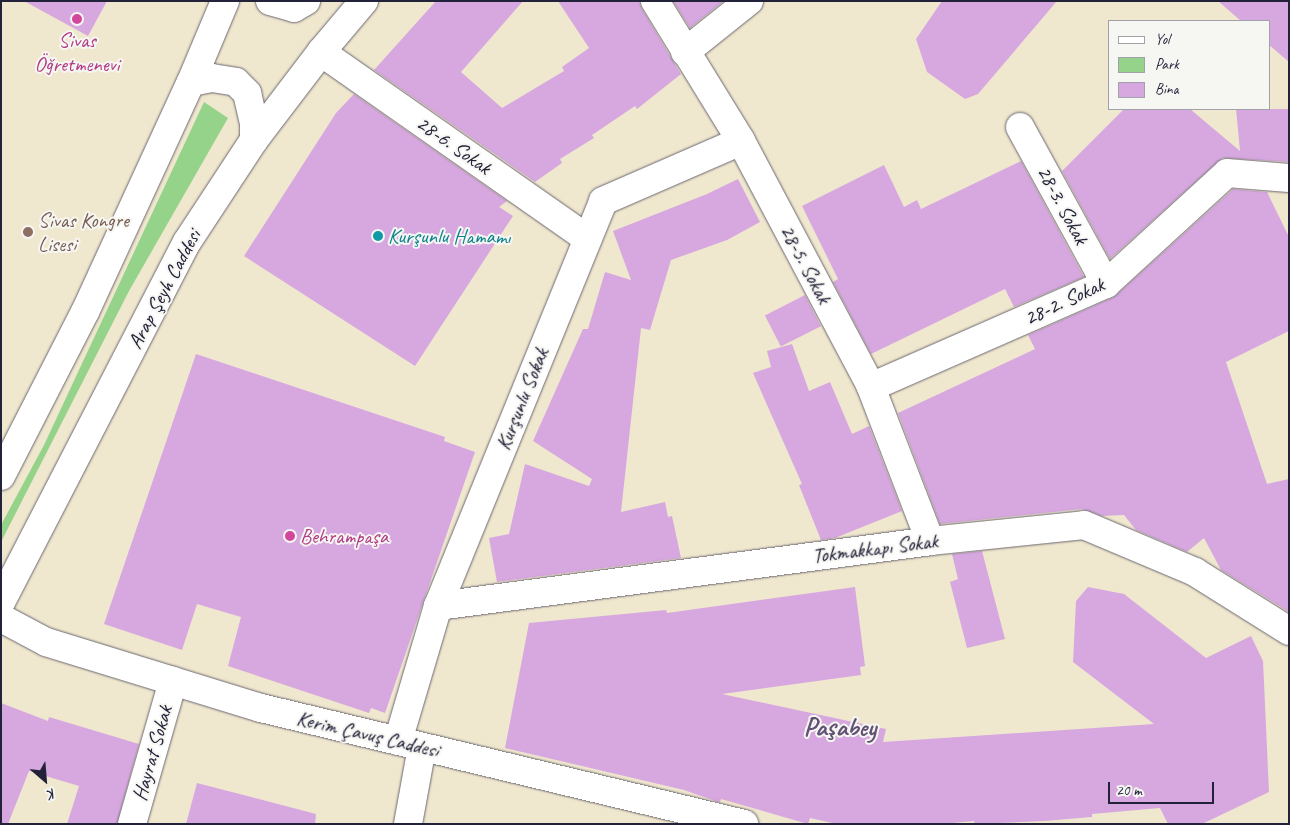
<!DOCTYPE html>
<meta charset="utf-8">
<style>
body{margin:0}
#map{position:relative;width:1290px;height:825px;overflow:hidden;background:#f0e7cf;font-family:Caveat,sans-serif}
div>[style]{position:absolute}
.green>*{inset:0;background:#94d389}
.building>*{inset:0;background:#d6a8df;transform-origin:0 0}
.roads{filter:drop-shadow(0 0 1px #6a676f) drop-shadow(0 0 1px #6a676f)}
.minor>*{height:28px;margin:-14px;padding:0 14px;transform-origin:14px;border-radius:14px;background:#fff}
.tertiary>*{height:28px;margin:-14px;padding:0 14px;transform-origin:14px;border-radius:14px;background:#fff}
.dots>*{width:14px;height:14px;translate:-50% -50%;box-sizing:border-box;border:2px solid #f6f6f2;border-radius:50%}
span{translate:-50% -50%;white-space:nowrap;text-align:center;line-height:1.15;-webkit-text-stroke:4px #f6f6f2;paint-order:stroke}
.hotel-label{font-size:21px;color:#b23c85}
.left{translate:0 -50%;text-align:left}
.street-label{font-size:21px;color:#22223b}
.education-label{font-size:21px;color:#785e54}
.culture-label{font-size:21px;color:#0d838f}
.district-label{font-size:26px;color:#615174;font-weight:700}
.frame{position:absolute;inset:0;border:2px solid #22223b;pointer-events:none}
.legend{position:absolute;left:1108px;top:20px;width:162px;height:90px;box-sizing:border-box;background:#f6f6f2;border:1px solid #a1a1a9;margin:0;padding:6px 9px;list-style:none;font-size:15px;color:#22223b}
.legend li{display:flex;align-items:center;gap:10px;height:25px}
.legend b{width:25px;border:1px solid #a1a1a9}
.north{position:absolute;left:20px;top:755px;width:50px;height:50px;-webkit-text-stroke:4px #f6f6f2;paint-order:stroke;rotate:153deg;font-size:14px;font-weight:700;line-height:20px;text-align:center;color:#22223b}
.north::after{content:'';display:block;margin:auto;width:18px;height:22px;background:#22223b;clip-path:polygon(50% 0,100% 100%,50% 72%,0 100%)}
.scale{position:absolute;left:1108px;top:782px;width:106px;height:22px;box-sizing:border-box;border:2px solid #22223b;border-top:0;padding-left:6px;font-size:15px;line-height:18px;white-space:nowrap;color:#22223b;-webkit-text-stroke:4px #f6f6f2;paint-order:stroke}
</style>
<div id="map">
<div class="green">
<i style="clip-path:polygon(204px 102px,228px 118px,129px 291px,1px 542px,1px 525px,44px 445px)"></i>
</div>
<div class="building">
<i style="clip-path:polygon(24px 1px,107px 1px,88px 36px)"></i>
<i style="clip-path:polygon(436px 1px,523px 1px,461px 72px,502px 108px,564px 71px,562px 67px,589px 48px,558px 1px,639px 1px,642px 9px,681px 74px,637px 109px,635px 106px,592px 135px,594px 138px,560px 159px,562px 163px,535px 182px,374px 70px)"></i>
<i style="clip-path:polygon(673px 1px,724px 1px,690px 28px)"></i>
<i style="clip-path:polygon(942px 1px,1057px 1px,978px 94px,965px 99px,927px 72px,916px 39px)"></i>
<i style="clip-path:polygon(1218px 1px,1289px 1px,1289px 62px,1269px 45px,1269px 21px,1241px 21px)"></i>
<i style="clip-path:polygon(354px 94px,507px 201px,499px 207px,513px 216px,415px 366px,244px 256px,336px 113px)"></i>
<i style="clip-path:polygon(1124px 109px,1190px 109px,1240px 151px,1236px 109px,1289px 109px,1289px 162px,1222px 158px,1110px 259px,1062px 171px)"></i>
<i style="clip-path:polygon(1021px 161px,1084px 277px,1014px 307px,1005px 289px,871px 354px,833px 282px,838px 279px,802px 206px,884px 165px,904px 207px,917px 200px,921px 209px)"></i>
<i style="clip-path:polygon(738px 179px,760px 222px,727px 240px,671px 260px,650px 330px,641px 328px,621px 512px,665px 502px,668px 517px,672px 516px,681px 558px,497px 582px,489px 538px,509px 534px,525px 464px,589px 486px,592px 479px,533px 441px,583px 329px,588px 329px,605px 272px,631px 280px,613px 231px,707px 194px)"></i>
<i style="clip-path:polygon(1233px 189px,1267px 192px,1289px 237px,1289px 331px,1226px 362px,1267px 484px,1289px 479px,1289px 612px,1221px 570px,1204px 538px,1187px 552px,1136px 530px,1124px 515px,1102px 516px,1082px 509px,940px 524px,898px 413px,1035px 349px,1028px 335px,1114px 297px)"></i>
<i style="left:805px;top:295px;width:35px;height:45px;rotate:63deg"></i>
<i style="clip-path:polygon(792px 344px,809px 391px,830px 382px,852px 434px,869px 426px,902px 511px,835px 538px,821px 540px,799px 485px,802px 484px,753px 373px,771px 367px,767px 351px)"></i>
<i style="clip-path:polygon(196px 354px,445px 437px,444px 441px,475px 452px,385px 713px,371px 708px,369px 713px,228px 666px,241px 617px,197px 604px,182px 650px,104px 624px)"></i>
<i style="clip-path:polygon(982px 551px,1005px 639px,967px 648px,950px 582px,958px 579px,952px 554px)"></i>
<i style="clip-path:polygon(855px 587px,865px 666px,860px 667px,861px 675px,722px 694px,886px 729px,883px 742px,1154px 724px,1073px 662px,1076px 601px,1088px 587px,1124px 594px,1206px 658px,1251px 636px,1263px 661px,1269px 792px,1202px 824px,1168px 824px,1160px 808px,1092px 814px,1092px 817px,1044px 821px,975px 824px,974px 821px,941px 824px,837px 824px,810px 818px,808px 824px,721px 799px,720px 802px,718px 802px,684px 790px,505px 748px,529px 623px,666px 610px,667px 613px)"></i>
<i style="clip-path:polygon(1px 703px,48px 721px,49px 717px,139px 744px,117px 824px,67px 824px,79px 786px,29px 771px,8px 824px,1px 824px)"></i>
<i style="clip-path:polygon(197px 783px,316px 814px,315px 824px,186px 824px)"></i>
</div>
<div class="roads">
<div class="minor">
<i style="left:655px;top:1px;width:164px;rotate:58.4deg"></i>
<i style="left:741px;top:141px;width:278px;rotate:62.1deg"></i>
<i style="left:871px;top:387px;width:165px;rotate:69deg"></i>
<i style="left:321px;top:52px;width:325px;rotate:35deg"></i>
<i style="left:685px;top:52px;width:82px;rotate:-38.6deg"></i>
<i style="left:1020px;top:127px;width:179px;rotate:61.3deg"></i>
<i style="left:871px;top:387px;width:257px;rotate:-23.7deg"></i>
<i style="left:1106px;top:284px;width:164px;rotate:-42.5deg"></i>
<i style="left:1227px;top:173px;width:62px;rotate:4.6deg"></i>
<i style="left:438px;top:606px;width:496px;rotate:-7.5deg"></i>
<i style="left:930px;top:541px;width:155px;rotate:-5.9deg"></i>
<i style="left:1084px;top:525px;width:121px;rotate:22.9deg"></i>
<i style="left:1195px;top:572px;width:111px;rotate:32.1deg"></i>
<i style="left:1px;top:618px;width:51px;rotate:28.1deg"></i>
<i style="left:46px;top:642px;width:225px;rotate:17.1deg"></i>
<i style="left:261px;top:708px;width:497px;rotate:13.5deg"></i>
<i style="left:398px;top:741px;width:141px;rotate:-73.5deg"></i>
<i style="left:438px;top:606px;width:437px;rotate:-67.8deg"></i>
<i style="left:603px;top:201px;width:150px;rotate:-23.5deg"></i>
<i style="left:132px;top:824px;width:149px;rotate:-74deg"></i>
<i style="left:408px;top:824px;width:78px;rotate:-79.7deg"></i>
</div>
<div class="tertiary">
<i style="left:270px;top:1px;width:25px;rotate:16deg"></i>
<i style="left:294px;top:8px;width:14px;rotate:-30deg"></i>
<i style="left:191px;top:82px;width:21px;rotate:-11deg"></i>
<i style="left:212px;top:78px;width:24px;rotate:9deg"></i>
<i style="left:236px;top:82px;width:16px;rotate:45deg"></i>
<i style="left:247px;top:93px;width:32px;rotate:77deg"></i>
<i style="left:254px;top:124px;width:16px;rotate:90deg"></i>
<i style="left:1px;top:476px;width:184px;rotate:-62.9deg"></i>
<i style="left:85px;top:312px;width:253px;rotate:-65.3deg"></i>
<i style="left:191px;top:82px;width:88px;rotate:-67.2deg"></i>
<i style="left:1px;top:602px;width:405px;rotate:-62.7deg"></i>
<i style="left:187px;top:242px;width:122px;rotate:-56.7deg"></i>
<i style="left:254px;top:140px;width:111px;rotate:-52.7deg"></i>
<i style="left:321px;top:52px;width:67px;rotate:-49.9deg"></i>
</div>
</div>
<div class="dots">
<i style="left:77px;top:19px;background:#d1479c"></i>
<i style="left:28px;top:232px;background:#8d6e63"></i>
<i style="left:378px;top:236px;background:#0f9aa8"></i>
<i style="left:290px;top:536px;background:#d1479c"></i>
</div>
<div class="hotel-label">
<span style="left:77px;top:52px">Sivas<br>Öğretmenevi</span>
<span class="left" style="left:300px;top:536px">Behrampaşa</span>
</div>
<div class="street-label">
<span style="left:454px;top:145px;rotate:35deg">28-6. Sokak</span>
<span style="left:1063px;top:205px;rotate:62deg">28-3. Sokak</span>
<span style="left:806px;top:264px;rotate:62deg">28-5. Sokak</span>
<span style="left:164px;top:289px;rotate:-62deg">Arap Şeyh Caddesi</span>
<span style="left:1064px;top:301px;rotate:-25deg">28-2. Sokak</span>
<span style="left:522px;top:399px;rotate:-68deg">Kurşunlu Sokak</span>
<span style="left:875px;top:548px;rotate:-7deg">Tokmakkapı Sokak</span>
<span style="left:368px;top:734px;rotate:13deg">Kerim Çavuş Caddesi</span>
<span style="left:152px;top:753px;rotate:-74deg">Hayrat Sokak</span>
</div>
<div class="education-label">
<span class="left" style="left:38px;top:232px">Sivas Kongre<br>Lisesi</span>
</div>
<div class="culture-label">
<span class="left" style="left:388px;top:236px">Kurşunlu Hamamı</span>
</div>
<div class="district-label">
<span style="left:840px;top:727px">Paşabey</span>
</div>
<div class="frame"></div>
<ul class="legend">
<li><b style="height:6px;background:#fff"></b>Yol</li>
<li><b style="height:14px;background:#94d389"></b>Park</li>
<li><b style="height:14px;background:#d6a8df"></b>Bina</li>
</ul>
<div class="north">K</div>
<div class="scale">20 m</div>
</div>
